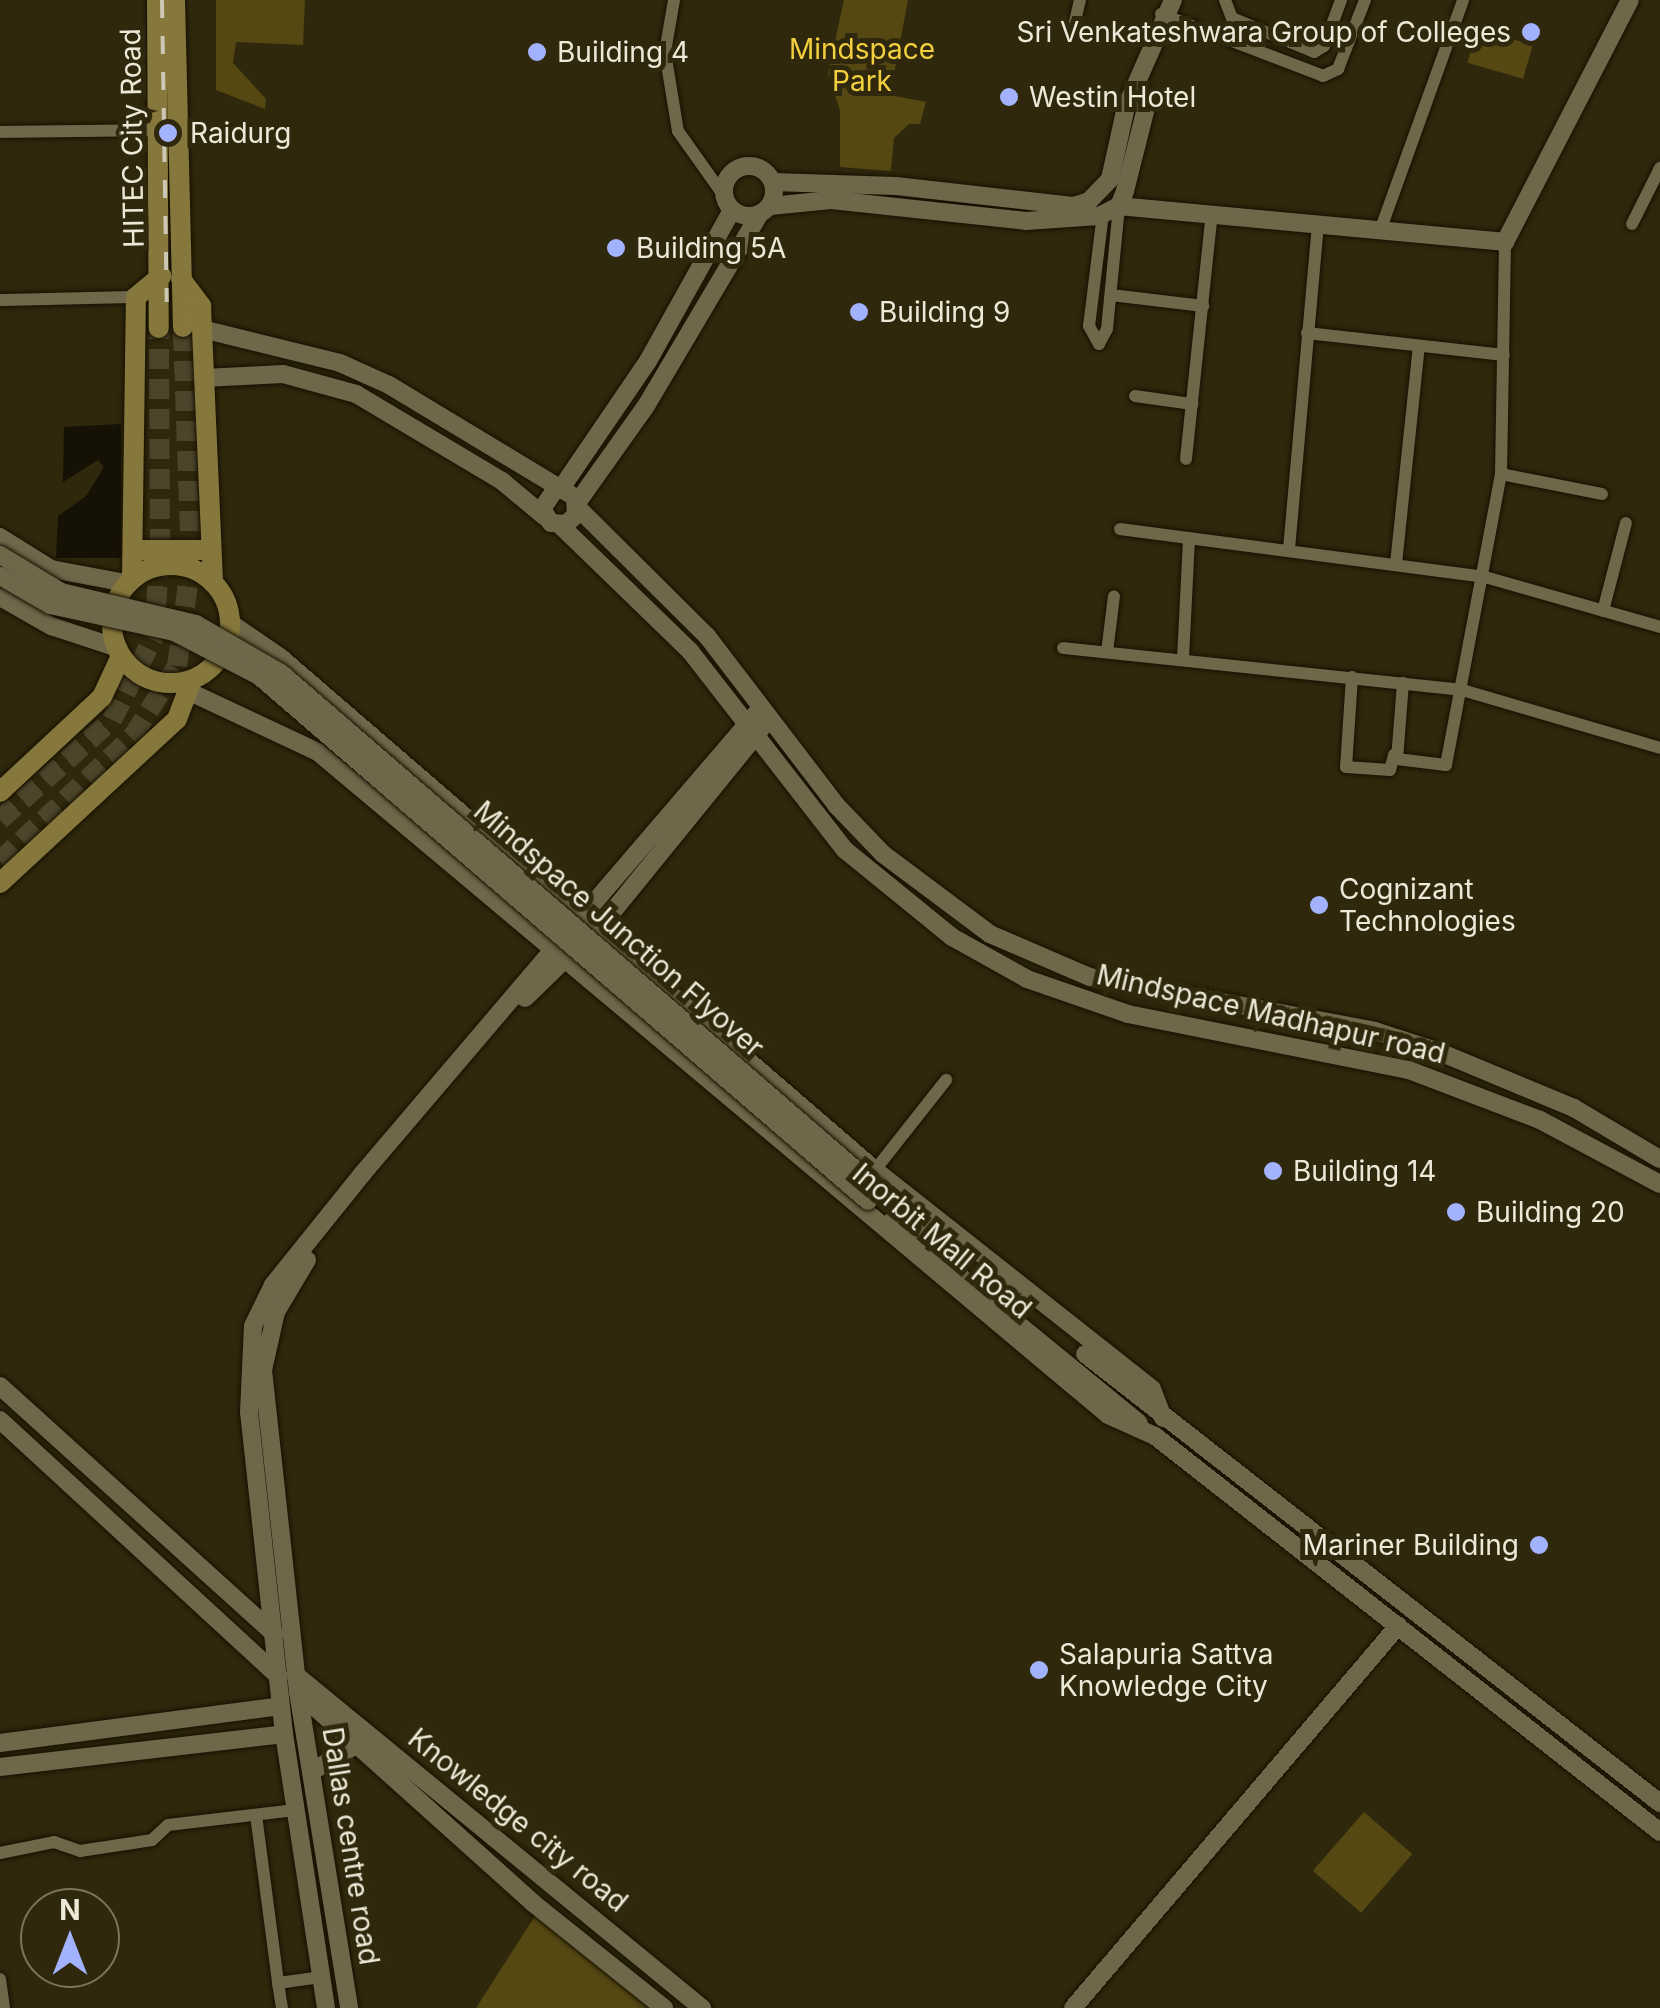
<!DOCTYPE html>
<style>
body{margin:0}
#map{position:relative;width:1660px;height:2008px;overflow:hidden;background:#2f280c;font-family:Inter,sans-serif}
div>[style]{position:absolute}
.green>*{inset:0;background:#554813;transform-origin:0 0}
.water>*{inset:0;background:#151104}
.primary-tunnel>*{height:20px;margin-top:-10px;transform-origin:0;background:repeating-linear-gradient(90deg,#4c452b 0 20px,transparent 0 30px)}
.roads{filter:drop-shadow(0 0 2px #171000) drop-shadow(0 0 2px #171000)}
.minor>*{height:12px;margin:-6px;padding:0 6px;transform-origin:6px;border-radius:6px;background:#6e674a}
.tertiary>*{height:18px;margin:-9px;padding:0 9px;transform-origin:9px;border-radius:9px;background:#6e674a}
.tertiary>.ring{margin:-9px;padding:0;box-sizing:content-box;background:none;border:18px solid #6e674a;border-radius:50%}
.secondary>*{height:18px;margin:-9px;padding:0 9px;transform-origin:9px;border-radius:9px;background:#6e674a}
.primary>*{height:20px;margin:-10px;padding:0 10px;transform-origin:10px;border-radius:10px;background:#86783c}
.primary>.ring{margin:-10px;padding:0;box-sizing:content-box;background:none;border:20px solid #86783c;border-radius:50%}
.rail>*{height:4px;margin-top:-2px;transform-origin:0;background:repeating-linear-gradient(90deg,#cdc8b6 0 18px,transparent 0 36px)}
.bridges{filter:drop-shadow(0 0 2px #171000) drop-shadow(0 0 2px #171000)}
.secondary-bridge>*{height:18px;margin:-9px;padding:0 9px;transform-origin:9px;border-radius:9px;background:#6e674a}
.dots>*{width:28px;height:28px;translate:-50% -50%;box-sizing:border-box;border:5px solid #2f280c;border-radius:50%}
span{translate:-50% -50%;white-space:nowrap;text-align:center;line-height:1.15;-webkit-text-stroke:10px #2f280c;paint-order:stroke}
.poi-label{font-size:28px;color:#ede9d9}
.right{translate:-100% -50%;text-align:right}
.left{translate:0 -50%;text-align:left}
.park-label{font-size:28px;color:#f1cf3e}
.street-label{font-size:28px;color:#ede9d9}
.north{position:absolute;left:20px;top:1888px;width:100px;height:100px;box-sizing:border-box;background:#2f280c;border:2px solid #7b755e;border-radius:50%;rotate:0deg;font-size:28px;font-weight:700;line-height:40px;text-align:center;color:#ede9d9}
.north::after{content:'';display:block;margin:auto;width:35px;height:45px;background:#a3b2fd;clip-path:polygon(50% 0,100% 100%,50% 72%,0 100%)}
</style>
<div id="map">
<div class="green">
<i style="clip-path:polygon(216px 0,305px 0,303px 45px,236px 42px,233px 63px,266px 99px,265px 109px,216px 90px)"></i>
<i style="clip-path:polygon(844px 0,908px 0,890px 95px,926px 102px,920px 124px,909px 124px,894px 138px,891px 171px,840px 167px,840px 111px,828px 73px)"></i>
<i style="left:1477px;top:29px;width:58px;height:35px;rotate:16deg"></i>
<i style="left:1364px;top:1812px;width:64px;height:78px;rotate:41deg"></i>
<i style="clip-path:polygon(535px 1916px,646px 2000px,655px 2008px,476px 2008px)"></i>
</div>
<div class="water">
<i style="clip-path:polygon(121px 424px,121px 558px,56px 558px,58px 516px,86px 496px,104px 467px,98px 460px,63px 482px,64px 427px)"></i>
</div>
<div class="primary-tunnel">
<i style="left:0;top:820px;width:150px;rotate:-41.8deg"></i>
<i style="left:112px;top:720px;width:94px;rotate:-63.4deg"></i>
<i style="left:154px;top:636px;width:87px;rotate:-86.1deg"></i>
<i style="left:160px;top:549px;width:221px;rotate:-90.3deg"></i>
<i style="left:0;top:861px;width:183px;rotate:-43.2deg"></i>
<i style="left:133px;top:736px;width:83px;rotate:-57.8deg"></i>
<i style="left:177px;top:666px;width:106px;rotate:-82.4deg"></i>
<i style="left:191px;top:561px;width:234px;rotate:-92deg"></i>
</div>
<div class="roads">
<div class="minor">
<i style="left:674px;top:0;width:53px;rotate:99.8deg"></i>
<i style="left:665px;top:52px;width:80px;rotate:80.7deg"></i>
<i style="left:678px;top:131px;width:80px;rotate:54.7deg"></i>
<i style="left:1225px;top:0;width:19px;rotate:69deg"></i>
<i style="left:1232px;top:18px;width:89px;rotate:22.5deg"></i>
<i style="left:1314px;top:52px;width:12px;rotate:-31deg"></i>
<i style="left:1324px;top:46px;width:49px;rotate:-69.7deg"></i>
<i style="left:1161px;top:14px;width:173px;rotate:20.9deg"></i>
<i style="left:1323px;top:76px;width:17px;rotate:-25deg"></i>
<i style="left:1338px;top:69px;width:74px;rotate:-68.6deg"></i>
<i style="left:1073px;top:30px;width:31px;rotate:-77deg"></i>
<i style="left:0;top:132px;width:159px;rotate:-0.7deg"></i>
<i style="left:1632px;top:224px;width:63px;rotate:-63.4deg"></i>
<i style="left:1380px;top:231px;width:245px;rotate:-70.2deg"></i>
<i style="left:1111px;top:295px;width:93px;rotate:6.8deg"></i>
<i style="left:0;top:300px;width:136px;rotate:-1.3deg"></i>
<i style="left:1307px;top:333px;width:198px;rotate:6.4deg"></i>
<i style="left:1099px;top:344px;width:17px;rotate:-62deg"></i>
<i style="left:1107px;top:329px;width:124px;rotate:-84.4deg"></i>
<i style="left:1099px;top:344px;width:21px;rotate:-119deg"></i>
<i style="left:1089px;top:326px;width:113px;rotate:-82.9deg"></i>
<i style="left:1135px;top:396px;width:58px;rotate:8deg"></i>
<i style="left:1186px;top:459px;width:248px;rotate:-84deg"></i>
<i style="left:1501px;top:474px;width:103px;rotate:11.2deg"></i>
<i style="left:1120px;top:529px;width:368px;rotate:7.5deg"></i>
<i style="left:1485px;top:577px;width:182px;rotate:15.9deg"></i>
<i style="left:1289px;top:549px;width:326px;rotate:-84.9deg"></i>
<i style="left:1396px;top:564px;width:219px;rotate:-84deg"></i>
<i style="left:1603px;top:611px;width:91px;rotate:-75.4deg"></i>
<i style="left:1063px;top:648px;width:401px;rotate:6deg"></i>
<i style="left:1462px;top:690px;width:206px;rotate:16.3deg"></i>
<i style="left:1107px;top:652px;width:56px;rotate:-82.9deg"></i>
<i style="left:1183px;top:658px;width:120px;rotate:-87.1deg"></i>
<i style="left:1352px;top:677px;width:90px;rotate:93.8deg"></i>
<i style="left:1346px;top:767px;width:44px;rotate:3.9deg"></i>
<i style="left:1390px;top:770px;width:16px;rotate:-75deg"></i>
<i style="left:1403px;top:683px;width:76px;rotate:94.5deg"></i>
<i style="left:1397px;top:759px;width:49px;rotate:7deg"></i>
<i style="left:1446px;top:765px;width:296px;rotate:-79.3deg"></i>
<i style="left:1501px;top:474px;width:232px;rotate:-89deg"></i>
<i style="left:875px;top:1170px;width:115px;rotate:-51.7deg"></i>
<i style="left:256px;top:1815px;width:169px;rotate:82.5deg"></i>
<i style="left:0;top:1853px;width:55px;rotate:-11.5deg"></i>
<i style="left:54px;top:1842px;width:28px;rotate:19deg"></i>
<i style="left:80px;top:1851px;width:73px;rotate:-8.7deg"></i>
<i style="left:152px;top:1840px;width:22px;rotate:-43deg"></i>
<i style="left:168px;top:1825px;width:128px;rotate:-6.7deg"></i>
<i style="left:0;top:1979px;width:29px;rotate:82deg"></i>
<i style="left:282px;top:2008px;width:25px;rotate:-99deg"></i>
<i style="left:278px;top:1983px;width:43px;rotate:-7.9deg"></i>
</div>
<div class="tertiary">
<i class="ring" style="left:724px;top:166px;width:32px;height:32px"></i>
<i style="left:773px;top:182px;width:123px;rotate:1.9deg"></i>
<i style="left:896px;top:186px;width:178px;rotate:6.4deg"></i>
<i style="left:1073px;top:206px;width:17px;rotate:-17deg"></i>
<i style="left:1089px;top:201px;width:30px;rotate:-46deg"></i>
<i style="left:1110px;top:179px;width:74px;rotate:-77.5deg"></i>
<i style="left:1126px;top:107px;width:117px;rotate:-66.3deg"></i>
<i style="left:770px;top:206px;width:61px;rotate:-5.6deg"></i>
<i style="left:831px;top:200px;width:196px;rotate:6.1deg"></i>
<i style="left:1026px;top:221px;width:73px;rotate:-3.9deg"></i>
<i style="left:1099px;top:216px;width:22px;rotate:-27deg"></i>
<i style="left:1119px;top:206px;width:16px;rotate:-68deg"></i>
<i style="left:1125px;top:191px;width:86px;rotate:-75.8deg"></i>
<i style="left:1146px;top:108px;width:22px;rotate:-106deg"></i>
<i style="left:1119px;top:206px;width:388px;rotate:5.3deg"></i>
<i style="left:1505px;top:242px;width:272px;rotate:-62.7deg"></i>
<i style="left:202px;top:329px;width:142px;rotate:13.8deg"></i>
<i style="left:340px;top:363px;width:54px;rotate:24.2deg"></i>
<i style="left:389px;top:385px;width:217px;rotate:31.1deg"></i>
<i style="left:575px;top:497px;width:18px;rotate:87deg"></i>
<i style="left:576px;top:515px;width:13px;rotate:138deg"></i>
<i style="left:566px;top:524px;width:15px;rotate:-176deg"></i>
<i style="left:551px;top:523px;width:17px;rotate:-123deg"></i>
<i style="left:542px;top:509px;width:23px;rotate:-56deg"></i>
<i style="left:204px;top:378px;width:79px;rotate:-2.9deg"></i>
<i style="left:283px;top:374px;width:76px;rotate:15.3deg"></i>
<i style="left:356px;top:394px;width:170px;rotate:30.8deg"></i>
<i style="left:502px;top:481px;width:56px;rotate:39.9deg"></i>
<i style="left:560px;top:490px;width:156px;rotate:-55.7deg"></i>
<i style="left:648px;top:361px;width:173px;rotate:-60.9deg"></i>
<i style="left:577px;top:503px;width:119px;rotate:-54.6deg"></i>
<i style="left:646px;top:406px;width:222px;rotate:-59.4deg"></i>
<i style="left:578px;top:508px;width:182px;rotate:44.8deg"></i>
<i style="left:707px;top:636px;width:213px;rotate:52.6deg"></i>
<i style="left:836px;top:805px;width:68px;rotate:46.2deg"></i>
<i style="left:883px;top:854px;width:134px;rotate:36.8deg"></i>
<i style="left:990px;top:934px;width:109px;rotate:23.3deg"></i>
<i style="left:1090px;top:977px;width:290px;rotate:10.7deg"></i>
<i style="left:1375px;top:1031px;width:65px;rotate:17.9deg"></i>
<i style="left:1437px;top:1051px;width:148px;rotate:22.6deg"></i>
<i style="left:1574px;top:1108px;width:100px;rotate:30.7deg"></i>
<i style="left:560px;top:525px;width:181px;rotate:44.1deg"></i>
<i style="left:690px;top:651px;width:252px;rotate:52.1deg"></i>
<i style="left:845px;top:850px;width:138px;rotate:39.1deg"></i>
<i style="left:952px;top:937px;width:86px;rotate:29.2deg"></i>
<i style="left:1027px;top:979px;width:107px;rotate:19.1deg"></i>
<i style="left:1128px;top:1014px;width:287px;rotate:11.3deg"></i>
<i style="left:1409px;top:1070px;width:140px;rotate:20.9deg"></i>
<i style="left:1540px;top:1120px;width:136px;rotate:28.1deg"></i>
<i style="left:580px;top:919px;width:270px;rotate:-49.4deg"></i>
<i style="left:596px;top:932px;width:262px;rotate:-50.9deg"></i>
<i style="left:525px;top:998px;width:52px;rotate:-44.2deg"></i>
<i style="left:307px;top:1260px;width:61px;rotate:120.8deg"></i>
<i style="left:276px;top:1312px;width:59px;rotate:102.6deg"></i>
<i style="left:263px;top:1370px;width:324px;rotate:83.8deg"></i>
<i style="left:298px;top:1692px;width:320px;rotate:80.8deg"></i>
<i style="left:297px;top:1676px;width:524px;rotate:39.34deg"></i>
<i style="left:298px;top:1692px;width:316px;rotate:41.9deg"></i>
<i style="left:533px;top:1903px;width:168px;rotate:38.7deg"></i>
<i style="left:0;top:1743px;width:283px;rotate:-7.5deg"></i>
<i style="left:0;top:1767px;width:286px;rotate:-6.6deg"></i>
<i style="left:311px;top:1772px;width:56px;rotate:-31.1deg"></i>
<i style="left:326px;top:2008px;width:277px;rotate:-98.7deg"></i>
<i style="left:284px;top:1734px;width:323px;rotate:-96.2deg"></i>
<i style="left:249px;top:1413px;width:87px;rotate:-87.4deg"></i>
<i style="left:253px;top:1326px;width:46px;rotate:-64deg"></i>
<i style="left:273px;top:1285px;width:144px;rotate:-51.2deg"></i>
<i style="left:363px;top:1173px;width:290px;rotate:-49.6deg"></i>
<i style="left:1073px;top:2008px;width:502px;rotate:-49.61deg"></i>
</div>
<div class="secondary">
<i style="left:0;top:537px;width:60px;rotate:32.1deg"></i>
<i style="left:51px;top:569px;width:76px;rotate:10.6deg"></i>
<i style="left:0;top:597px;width:59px;rotate:29.6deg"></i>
<i style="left:51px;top:626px;width:71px;rotate:18.2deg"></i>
<i style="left:229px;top:622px;width:62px;rotate:34.5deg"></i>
<i style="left:280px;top:657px;width:786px;rotate:40.77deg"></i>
<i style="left:875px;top:1170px;width:353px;rotate:38.3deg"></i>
<i style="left:1152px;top:1389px;width:31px;rotate:69deg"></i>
<i style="left:192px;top:693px;width:139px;rotate:25.1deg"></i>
<i style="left:318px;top:752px;width:1031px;rotate:40deg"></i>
<i style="left:1108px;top:1415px;width:51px;rotate:24.1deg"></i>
<i style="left:1155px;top:1436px;width:642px;rotate:38.1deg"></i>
<i style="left:878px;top:1189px;width:109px;rotate:38.7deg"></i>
<i style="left:892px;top:1221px;width:319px;rotate:39.3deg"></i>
<i style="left:1085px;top:1354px;width:730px;rotate:37.99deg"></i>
<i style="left:0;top:1386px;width:370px;rotate:42.1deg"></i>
<i style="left:0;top:1420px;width:379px;rotate:42.6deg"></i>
</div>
<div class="primary">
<i style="left:157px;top:0;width:328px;rotate:89.7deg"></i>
<i style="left:175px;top:0;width:327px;rotate:88.6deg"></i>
<i style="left:181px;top:279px;width:34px;rotate:53deg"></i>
<i style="left:201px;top:306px;width:277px;rotate:87.5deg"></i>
<i style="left:134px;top:550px;width:77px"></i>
<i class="ring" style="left:112px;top:565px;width:98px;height:98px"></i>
<i style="left:132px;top:577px;width:280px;rotate:-89.2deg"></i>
<i style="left:136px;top:297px;width:33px;rotate:-40deg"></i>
<i style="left:0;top:792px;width:139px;rotate:-43deg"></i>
<i style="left:102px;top:697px;width:45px;rotate:-65.1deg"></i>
<i style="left:0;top:883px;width:241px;rotate:-42.8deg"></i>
<i style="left:177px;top:719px;width:40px;rotate:-69deg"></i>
</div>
</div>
<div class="rail">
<i style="left:162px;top:0;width:302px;rotate:89.1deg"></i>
</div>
<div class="bridges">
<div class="secondary-bridge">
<i style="left:0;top:555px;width:71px;rotate:31.2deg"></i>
<i style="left:61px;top:592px;width:139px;rotate:13.3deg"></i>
<i style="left:196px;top:624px;width:98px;rotate:30deg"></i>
<i style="left:281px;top:673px;width:789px;rotate:40.84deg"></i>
<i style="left:0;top:576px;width:58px;rotate:30.1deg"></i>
<i style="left:50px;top:605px;width:127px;rotate:12.3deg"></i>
<i style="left:174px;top:632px;width:96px;rotate:27.4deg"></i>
<i style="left:259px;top:676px;width:804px;rotate:40.76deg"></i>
</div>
</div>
<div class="dots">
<i style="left:1531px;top:32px;background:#a3b2fd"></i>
<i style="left:537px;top:52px;background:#a3b2fd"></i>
<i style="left:1009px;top:97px;background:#a3b2fd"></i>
<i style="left:168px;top:133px;background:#a3b2fd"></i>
<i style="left:616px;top:248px;background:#a3b2fd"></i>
<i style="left:859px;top:312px;background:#a3b2fd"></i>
<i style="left:1319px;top:905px;background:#a3b2fd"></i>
<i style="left:1273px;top:1171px;background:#a3b2fd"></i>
<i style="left:1456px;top:1212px;background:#a3b2fd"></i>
<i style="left:1539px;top:1545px;background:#a3b2fd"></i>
<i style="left:1039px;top:1670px;background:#a3b2fd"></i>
</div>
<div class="poi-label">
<span class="right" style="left:1511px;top:32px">Sri Venkateshwara Group of Colleges</span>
<span class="left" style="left:557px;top:52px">Building 4</span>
<span class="left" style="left:1029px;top:97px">Westin Hotel</span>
<span class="left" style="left:190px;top:133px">Raidurg</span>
<span class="left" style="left:636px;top:248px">Building 5A</span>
<span class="left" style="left:879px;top:312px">Building 9</span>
<span class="left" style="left:1339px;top:905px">Cognizant<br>Technologies</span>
<span class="left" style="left:1293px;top:1171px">Building 14</span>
<span class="left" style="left:1476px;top:1212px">Building 20</span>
<span class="right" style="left:1519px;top:1545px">Mariner Building</span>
<span class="left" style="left:1059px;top:1670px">Salapuria Sattva<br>Knowledge City</span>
</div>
<div class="park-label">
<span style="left:862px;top:65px">Mindspace<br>Park</span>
</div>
<div class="street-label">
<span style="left:132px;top:138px;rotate:-91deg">HITEC City Road</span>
<span style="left:619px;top:929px;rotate:41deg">Mindspace Junction Flyover</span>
<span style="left:1271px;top:1014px;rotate:13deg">Mindspace Madhapur road</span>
<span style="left:942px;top:1241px;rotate:40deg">Inorbit Mall Road</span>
<span style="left:518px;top:1820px;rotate:39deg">Knowledge city road</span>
<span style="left:351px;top:1846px;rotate:81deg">Dallas centre road</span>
</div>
<div class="north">N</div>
</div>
